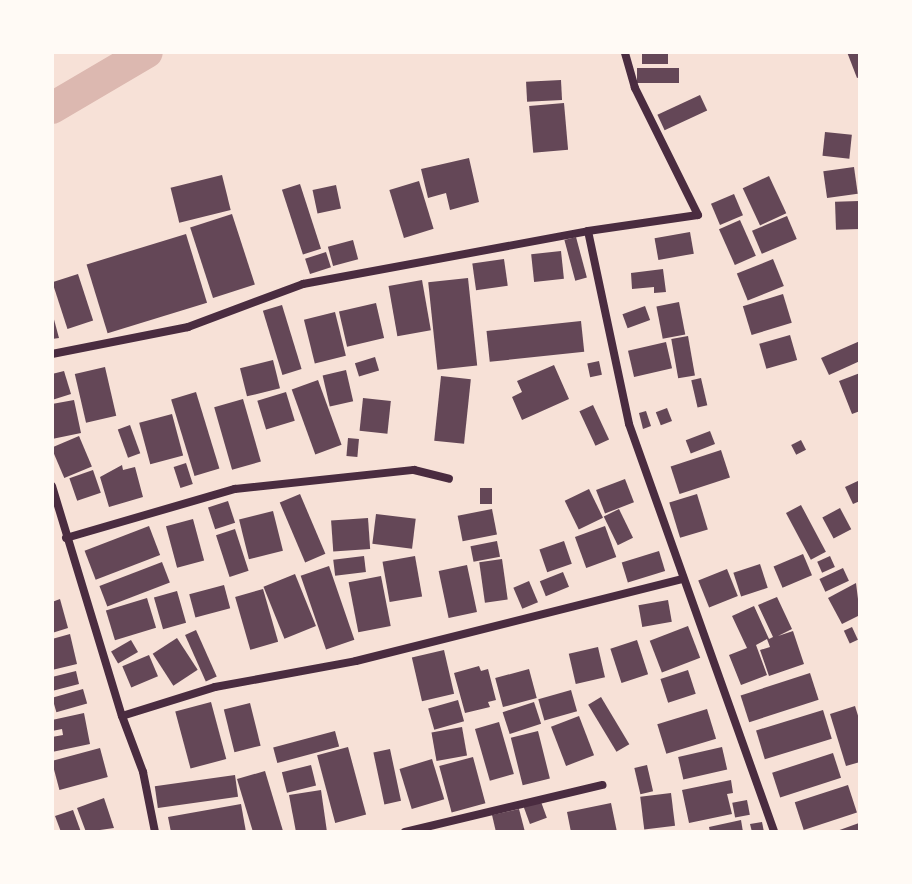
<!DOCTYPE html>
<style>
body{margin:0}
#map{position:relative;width:912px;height:884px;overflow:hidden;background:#f7e1d7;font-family:"DM Sans",sans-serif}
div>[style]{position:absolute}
.river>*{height:32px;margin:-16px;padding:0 16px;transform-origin:16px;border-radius:16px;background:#dcb8b0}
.building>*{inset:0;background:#644757;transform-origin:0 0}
.minor>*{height:8px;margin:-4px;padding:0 4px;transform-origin:4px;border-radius:4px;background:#4a2c40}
span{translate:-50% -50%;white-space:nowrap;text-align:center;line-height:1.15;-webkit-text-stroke:7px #fffaf5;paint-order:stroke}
.frame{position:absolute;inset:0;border:54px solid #fffaf5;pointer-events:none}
</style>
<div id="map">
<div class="river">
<i style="left:52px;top:108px;width:110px;rotate:-30.5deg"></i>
</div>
<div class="building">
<i style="left:642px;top:52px;width:26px;height:12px"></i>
<i style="clip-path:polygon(847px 52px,860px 52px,860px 77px,857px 78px)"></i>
<i style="left:637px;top:68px;width:42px;height:15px"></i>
<i style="left:561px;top:80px;width:20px;height:35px;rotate:87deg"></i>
<i style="left:700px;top:95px;width:17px;height:47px;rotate:65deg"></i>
<i style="left:564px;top:103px;width:47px;height:35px;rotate:85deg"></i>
<i style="left:825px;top:132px;width:27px;height:24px;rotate:6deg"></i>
<i style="clip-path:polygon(469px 158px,479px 202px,450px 210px,446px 193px,428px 198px,421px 169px)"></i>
<i style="left:854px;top:167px;width:27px;height:31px;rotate:82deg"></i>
<i style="left:222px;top:175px;width:36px;height:53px;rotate:76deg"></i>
<i style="left:769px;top:176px;width:41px;height:29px;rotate:65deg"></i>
<i style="left:419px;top:181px;width:50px;height:31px;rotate:73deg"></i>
<i style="left:300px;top:184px;width:68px;height:19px;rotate:72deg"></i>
<i style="left:336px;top:185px;width:24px;height:24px;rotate:78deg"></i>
<i style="left:734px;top:194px;width:23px;height:25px;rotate:67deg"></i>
<i style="left:859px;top:201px;width:28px;height:24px;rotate:88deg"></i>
<i style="left:232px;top:214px;width:74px;height:44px;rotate:72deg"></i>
<i style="left:787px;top:216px;width:25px;height:38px;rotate:67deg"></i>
<i style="left:740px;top:220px;width:39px;height:23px;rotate:66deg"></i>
<i style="left:690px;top:232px;width:22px;height:36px;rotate:80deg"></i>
<i style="left:186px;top:234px;width:72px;height:104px;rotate:73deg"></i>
<i style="left:576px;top:237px;width:42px;height:12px;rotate:75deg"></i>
<i style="left:353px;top:240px;width:20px;height:26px;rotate:75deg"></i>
<i style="left:561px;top:251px;width:28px;height:30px;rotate:84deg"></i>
<i style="left:326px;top:252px;width:16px;height:22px;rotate:72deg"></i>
<i style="left:504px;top:259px;width:27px;height:32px;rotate:82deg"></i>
<i style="left:773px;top:259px;width:29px;height:39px;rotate:68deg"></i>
<i style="clip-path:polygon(663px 269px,666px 292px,654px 293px,654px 287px,632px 289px,631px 273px)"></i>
<i style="left:78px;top:274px;width:49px;height:27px;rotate:72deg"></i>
<i style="left:468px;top:278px;width:88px;height:40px;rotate:84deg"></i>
<i style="left:422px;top:280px;width:51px;height:34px;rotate:80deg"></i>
<i style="left:783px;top:294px;width:30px;height:42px;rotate:73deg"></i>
<i style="left:679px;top:302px;width:33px;height:23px;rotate:79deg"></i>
<i style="left:376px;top:303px;width:36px;height:38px;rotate:77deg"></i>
<i style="left:282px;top:305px;width:67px;height:20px;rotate:73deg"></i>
<i style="left:645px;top:306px;width:15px;height:24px;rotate:70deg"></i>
<i style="clip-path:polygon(52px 312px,59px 338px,52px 339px)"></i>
<i style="left:335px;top:312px;width:45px;height:32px;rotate:76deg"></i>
<i style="left:581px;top:321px;width:31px;height:95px;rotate:84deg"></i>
<i style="left:790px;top:335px;width:26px;height:32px;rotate:74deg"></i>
<i style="left:688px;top:336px;width:40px;height:17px;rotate:80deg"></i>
<i style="clip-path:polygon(860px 341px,860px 361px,829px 375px,821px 358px)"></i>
<i style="left:666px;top:342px;width:27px;height:39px;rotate:77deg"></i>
<i style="left:375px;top:357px;width:14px;height:21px;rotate:73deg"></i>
<i style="left:273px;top:360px;width:29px;height:34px;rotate:76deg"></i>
<i style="left:599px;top:361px;width:14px;height:12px;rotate:78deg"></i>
<i style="clip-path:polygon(554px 365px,569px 399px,522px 420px,512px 397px,522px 392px,517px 381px)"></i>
<i style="left:105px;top:367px;width:50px;height:31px;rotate:77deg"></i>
<i style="left:346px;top:370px;width:32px;height:24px;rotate:77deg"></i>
<i style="clip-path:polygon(64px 371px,71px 394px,52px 400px,52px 374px)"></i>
<i style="clip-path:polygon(860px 373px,860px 411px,852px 414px,839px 381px)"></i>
<i style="left:441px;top:376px;width:30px;height:65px;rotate:6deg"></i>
<i style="left:701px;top:378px;width:28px;height:10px;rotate:77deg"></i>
<i style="left:318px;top:380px;width:69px;height:28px;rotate:70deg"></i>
<i style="left:196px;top:392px;width:80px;height:26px;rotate:73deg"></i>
<i style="left:286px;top:392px;width:30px;height:30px;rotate:73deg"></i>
<i style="left:363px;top:398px;width:28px;height:33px;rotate:6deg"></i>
<i style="left:243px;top:399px;width:65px;height:30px;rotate:74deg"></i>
<i style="clip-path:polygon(74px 400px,81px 433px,52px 439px,52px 404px)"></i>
<i style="left:593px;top:405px;width:38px;height:15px;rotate:65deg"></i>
<i style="left:667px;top:408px;width:14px;height:12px;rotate:69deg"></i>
<i style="clip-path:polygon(646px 411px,651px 426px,643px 429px,639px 413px)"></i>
<i style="left:172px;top:414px;width:43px;height:34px;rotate:75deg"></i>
<i style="left:130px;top:425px;width:30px;height:13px;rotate:70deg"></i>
<i style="left:710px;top:431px;width:14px;height:26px;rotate:69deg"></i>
<i style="left:79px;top:436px;width:33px;height:30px;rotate:67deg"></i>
<i style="left:348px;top:438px;width:11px;height:18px;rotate:5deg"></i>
<i style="left:801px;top:440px;width:11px;height:11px;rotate:63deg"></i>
<i style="left:721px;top:450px;width:29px;height:53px;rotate:72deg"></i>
<i style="left:186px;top:463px;width:22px;height:13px;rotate:72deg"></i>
<i style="clip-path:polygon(122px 465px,123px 470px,135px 467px,143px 497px,109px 507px,100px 477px)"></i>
<i style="left:93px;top:470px;width:24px;height:25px;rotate:71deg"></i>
<i style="left:625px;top:479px;width:25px;height:31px;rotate:69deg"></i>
<i style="clip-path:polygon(860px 480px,860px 501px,853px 504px,845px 487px)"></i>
<i style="left:492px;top:488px;width:16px;height:12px;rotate:90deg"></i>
<i style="left:589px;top:489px;width:32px;height:27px;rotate:64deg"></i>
<i style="left:300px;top:494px;width:65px;height:22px;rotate:67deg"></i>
<i style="left:697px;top:494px;width:37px;height:29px;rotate:73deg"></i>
<i style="left:228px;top:501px;width:23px;height:21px;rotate:72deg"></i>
<i style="left:801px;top:505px;width:53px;height:17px;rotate:62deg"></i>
<i style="left:840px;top:508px;width:24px;height:20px;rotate:62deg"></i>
<i style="left:492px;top:509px;width:26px;height:35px;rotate:79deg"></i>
<i style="left:619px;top:509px;width:32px;height:17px;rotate:64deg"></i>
<i style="left:273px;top:511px;width:41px;height:35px;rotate:76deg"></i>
<i style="left:376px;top:514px;width:40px;height:30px;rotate:7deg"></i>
<i style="left:368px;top:518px;width:31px;height:37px;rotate:86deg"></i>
<i style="left:193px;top:519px;width:43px;height:28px;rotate:75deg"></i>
<i style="left:149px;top:526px;width:31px;height:69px;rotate:69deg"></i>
<i style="left:605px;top:526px;width:33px;height:32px;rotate:70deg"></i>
<i style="left:235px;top:529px;width:44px;height:20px;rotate:72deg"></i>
<i style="left:497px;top:541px;width:16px;height:27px;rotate:79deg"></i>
<i style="left:564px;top:541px;width:24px;height:26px;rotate:71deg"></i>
<i style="left:659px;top:551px;width:21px;height:39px;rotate:73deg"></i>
<i style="left:803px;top:554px;width:23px;height:32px;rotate:67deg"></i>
<i style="left:364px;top:556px;width:16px;height:31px;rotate:83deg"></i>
<i style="left:415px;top:556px;width:41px;height:33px;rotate:80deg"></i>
<i style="left:830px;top:556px;width:12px;height:14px;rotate:66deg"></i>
<i style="left:502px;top:559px;width:41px;height:23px;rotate:82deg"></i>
<i style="left:162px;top:562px;width:22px;height:67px;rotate:69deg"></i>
<i style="left:760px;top:564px;width:25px;height:28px;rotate:72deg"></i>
<i style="left:467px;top:565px;width:48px;height:29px;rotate:78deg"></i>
<i style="left:329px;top:566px;width:78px;height:30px;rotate:71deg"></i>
<i style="left:843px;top:568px;width:14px;height:26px;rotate:65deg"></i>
<i style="left:727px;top:569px;width:29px;height:31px;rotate:68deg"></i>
<i style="left:563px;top:572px;width:16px;height:25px;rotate:68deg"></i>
<i style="left:295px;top:574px;width:56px;height:34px;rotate:68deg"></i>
<i style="left:381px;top:576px;width:51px;height:33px;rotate:79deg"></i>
<i style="left:529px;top:581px;width:23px;height:17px;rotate:67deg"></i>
<i style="clip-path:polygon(856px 583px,860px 615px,842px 624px,828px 598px)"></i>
<i style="left:224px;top:585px;width:24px;height:36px;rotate:75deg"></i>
<i style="left:263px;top:589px;width:55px;height:29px;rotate:74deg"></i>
<i style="left:177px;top:591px;width:33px;height:24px;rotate:74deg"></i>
<i style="clip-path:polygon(777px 597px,792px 629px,778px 636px,793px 631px,804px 664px,769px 676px,760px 650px,770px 647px,767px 639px,756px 645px,767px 675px,741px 685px,729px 655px,747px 648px,732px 616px,754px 606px,769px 639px,773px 637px,758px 605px)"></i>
<i style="left:147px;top:598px;width:31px;height:43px;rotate:73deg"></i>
<i style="clip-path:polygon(60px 599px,68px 628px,52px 633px,52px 602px)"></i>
<i style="left:668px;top:600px;width:22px;height:30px;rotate:80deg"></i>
<i style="left:688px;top:626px;width:34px;height:41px;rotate:69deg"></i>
<i style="left:852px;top:627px;width:14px;height:9px;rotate:65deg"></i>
<i style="left:196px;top:630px;width:51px;height:12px;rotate:66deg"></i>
<i style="clip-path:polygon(70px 634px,77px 664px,52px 670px,52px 639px)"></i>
<i style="left:177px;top:638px;width:38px;height:29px;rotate:57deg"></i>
<i style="left:131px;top:640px;width:14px;height:23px;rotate:60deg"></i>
<i style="left:637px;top:640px;width:36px;height:28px;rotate:72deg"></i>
<i style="left:598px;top:647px;width:31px;height:30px;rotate:77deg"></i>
<i style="left:444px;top:650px;width:45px;height:33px;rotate:77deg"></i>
<i style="left:149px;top:655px;width:23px;height:29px;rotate:67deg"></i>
<i style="clip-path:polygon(479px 666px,481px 671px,488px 669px,496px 700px,488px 702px,490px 707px,465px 713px,454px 673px)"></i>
<i style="left:529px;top:669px;width:30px;height:35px;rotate:75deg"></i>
<i style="left:688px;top:670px;width:25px;height:29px;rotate:72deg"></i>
<i style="clip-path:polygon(76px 671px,79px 684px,52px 691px,52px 677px)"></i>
<i style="left:810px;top:673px;width:28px;height:73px;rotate:72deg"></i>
<i style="left:83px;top:689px;width:15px;height:32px;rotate:74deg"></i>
<i style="left:571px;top:690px;width:22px;height:34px;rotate:74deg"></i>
<i style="left:601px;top:697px;width:55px;height:15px;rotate:59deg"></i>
<i style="left:458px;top:700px;width:22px;height:31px;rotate:74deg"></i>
<i style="left:211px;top:702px;width:59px;height:37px;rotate:75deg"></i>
<i style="left:534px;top:702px;width:23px;height:33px;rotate:72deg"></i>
<i style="left:250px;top:703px;width:44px;height:27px;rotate:76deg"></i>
<i style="clip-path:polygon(855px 706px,860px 722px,860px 762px,846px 766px,830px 714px)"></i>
<i style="left:707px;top:709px;width:31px;height:52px;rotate:73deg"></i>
<i style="left:823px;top:710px;width:30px;height:70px;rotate:73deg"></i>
<i style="clip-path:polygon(84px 713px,90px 744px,52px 752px,52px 737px,63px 735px,62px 729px,52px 731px,52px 720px)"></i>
<i style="left:579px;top:716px;width:42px;height:30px;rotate:69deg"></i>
<i style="left:499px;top:722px;width:54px;height:25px;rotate:74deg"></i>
<i style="left:462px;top:727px;width:29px;height:31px;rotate:80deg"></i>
<i style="left:335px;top:731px;width:16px;height:64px;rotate:75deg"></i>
<i style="left:538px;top:731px;width:49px;height:28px;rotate:76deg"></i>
<i style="left:348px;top:747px;width:70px;height:32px;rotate:75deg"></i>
<i style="left:722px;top:747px;width:23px;height:45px;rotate:77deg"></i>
<i style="left:100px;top:748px;width:30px;height:50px;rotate:75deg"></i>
<i style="left:390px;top:749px;width:53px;height:17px;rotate:78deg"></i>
<i style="left:833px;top:753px;width:26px;height:64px;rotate:72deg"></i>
<i style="left:473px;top:757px;width:48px;height:35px;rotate:75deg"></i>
<i style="left:432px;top:759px;width:42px;height:34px;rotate:73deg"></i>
<i style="left:311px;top:765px;width:21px;height:30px;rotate:76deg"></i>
<i style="left:647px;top:765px;width:27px;height:13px;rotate:77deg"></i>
<i style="clip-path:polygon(265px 771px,283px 831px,281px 832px,253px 832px,237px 779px)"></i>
<i style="left:235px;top:775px;width:22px;height:81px;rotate:82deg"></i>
<i style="clip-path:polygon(731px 780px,733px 793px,727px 794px,732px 814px,689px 823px,682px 790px)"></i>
<i style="left:848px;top:785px;width:29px;height:56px;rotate:72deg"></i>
<i style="clip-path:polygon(321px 790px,327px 832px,296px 832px,289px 795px)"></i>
<i style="left:671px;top:793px;width:33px;height:31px;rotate:83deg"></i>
<i style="clip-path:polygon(104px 798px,114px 828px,86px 832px,77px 808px)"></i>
<i style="left:540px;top:799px;width:20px;height:18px;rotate:70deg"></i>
<i style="left:747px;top:800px;width:15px;height:15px;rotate:79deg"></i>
<i style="clip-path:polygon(611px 803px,617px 832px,571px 832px,567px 812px)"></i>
<i style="clip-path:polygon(241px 804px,246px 832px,171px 832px,168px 817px)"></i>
<i style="clip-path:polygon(519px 809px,525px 832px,496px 832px,492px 815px)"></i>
<i style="clip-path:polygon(73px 810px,81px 832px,61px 832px,55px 816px)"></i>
<i style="clip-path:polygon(741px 820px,743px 832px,710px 832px,709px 827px)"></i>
<i style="clip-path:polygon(762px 822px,764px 832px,752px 832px,750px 824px)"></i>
<i style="clip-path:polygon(859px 823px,860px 832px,834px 832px)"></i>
</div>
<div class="minor">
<i style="left:588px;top:231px;width:197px;rotate:78deg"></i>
<i style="left:629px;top:424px;width:433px;rotate:70.4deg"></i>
<i style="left:52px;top:354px;width:139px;rotate:-11.2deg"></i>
<i style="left:188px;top:327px;width:123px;rotate:-20.5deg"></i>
<i style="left:303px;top:284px;width:290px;rotate:-10.5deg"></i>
<i style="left:588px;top:231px;width:111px;rotate:-8.3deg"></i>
<i style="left:698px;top:215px;width:142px;rotate:-116.4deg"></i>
<i style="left:635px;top:88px;width:37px;rotate:-106deg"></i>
<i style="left:52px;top:486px;width:240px;rotate:73.1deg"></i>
<i style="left:122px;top:716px;width:60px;rotate:69.4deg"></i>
<i style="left:143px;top:772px;width:61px;rotate:78.7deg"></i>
<i style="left:66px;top:538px;width:176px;rotate:-16.2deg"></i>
<i style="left:235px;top:489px;width:180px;rotate:-6.1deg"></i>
<i style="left:414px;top:470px;width:36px;rotate:14deg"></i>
<i style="left:122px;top:716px;width:97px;rotate:-17.3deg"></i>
<i style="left:215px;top:687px;width:143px;rotate:-10.4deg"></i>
<i style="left:356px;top:661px;width:337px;rotate:-14.1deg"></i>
<i style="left:405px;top:832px;width:203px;rotate:-13.4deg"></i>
</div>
<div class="frame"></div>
</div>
